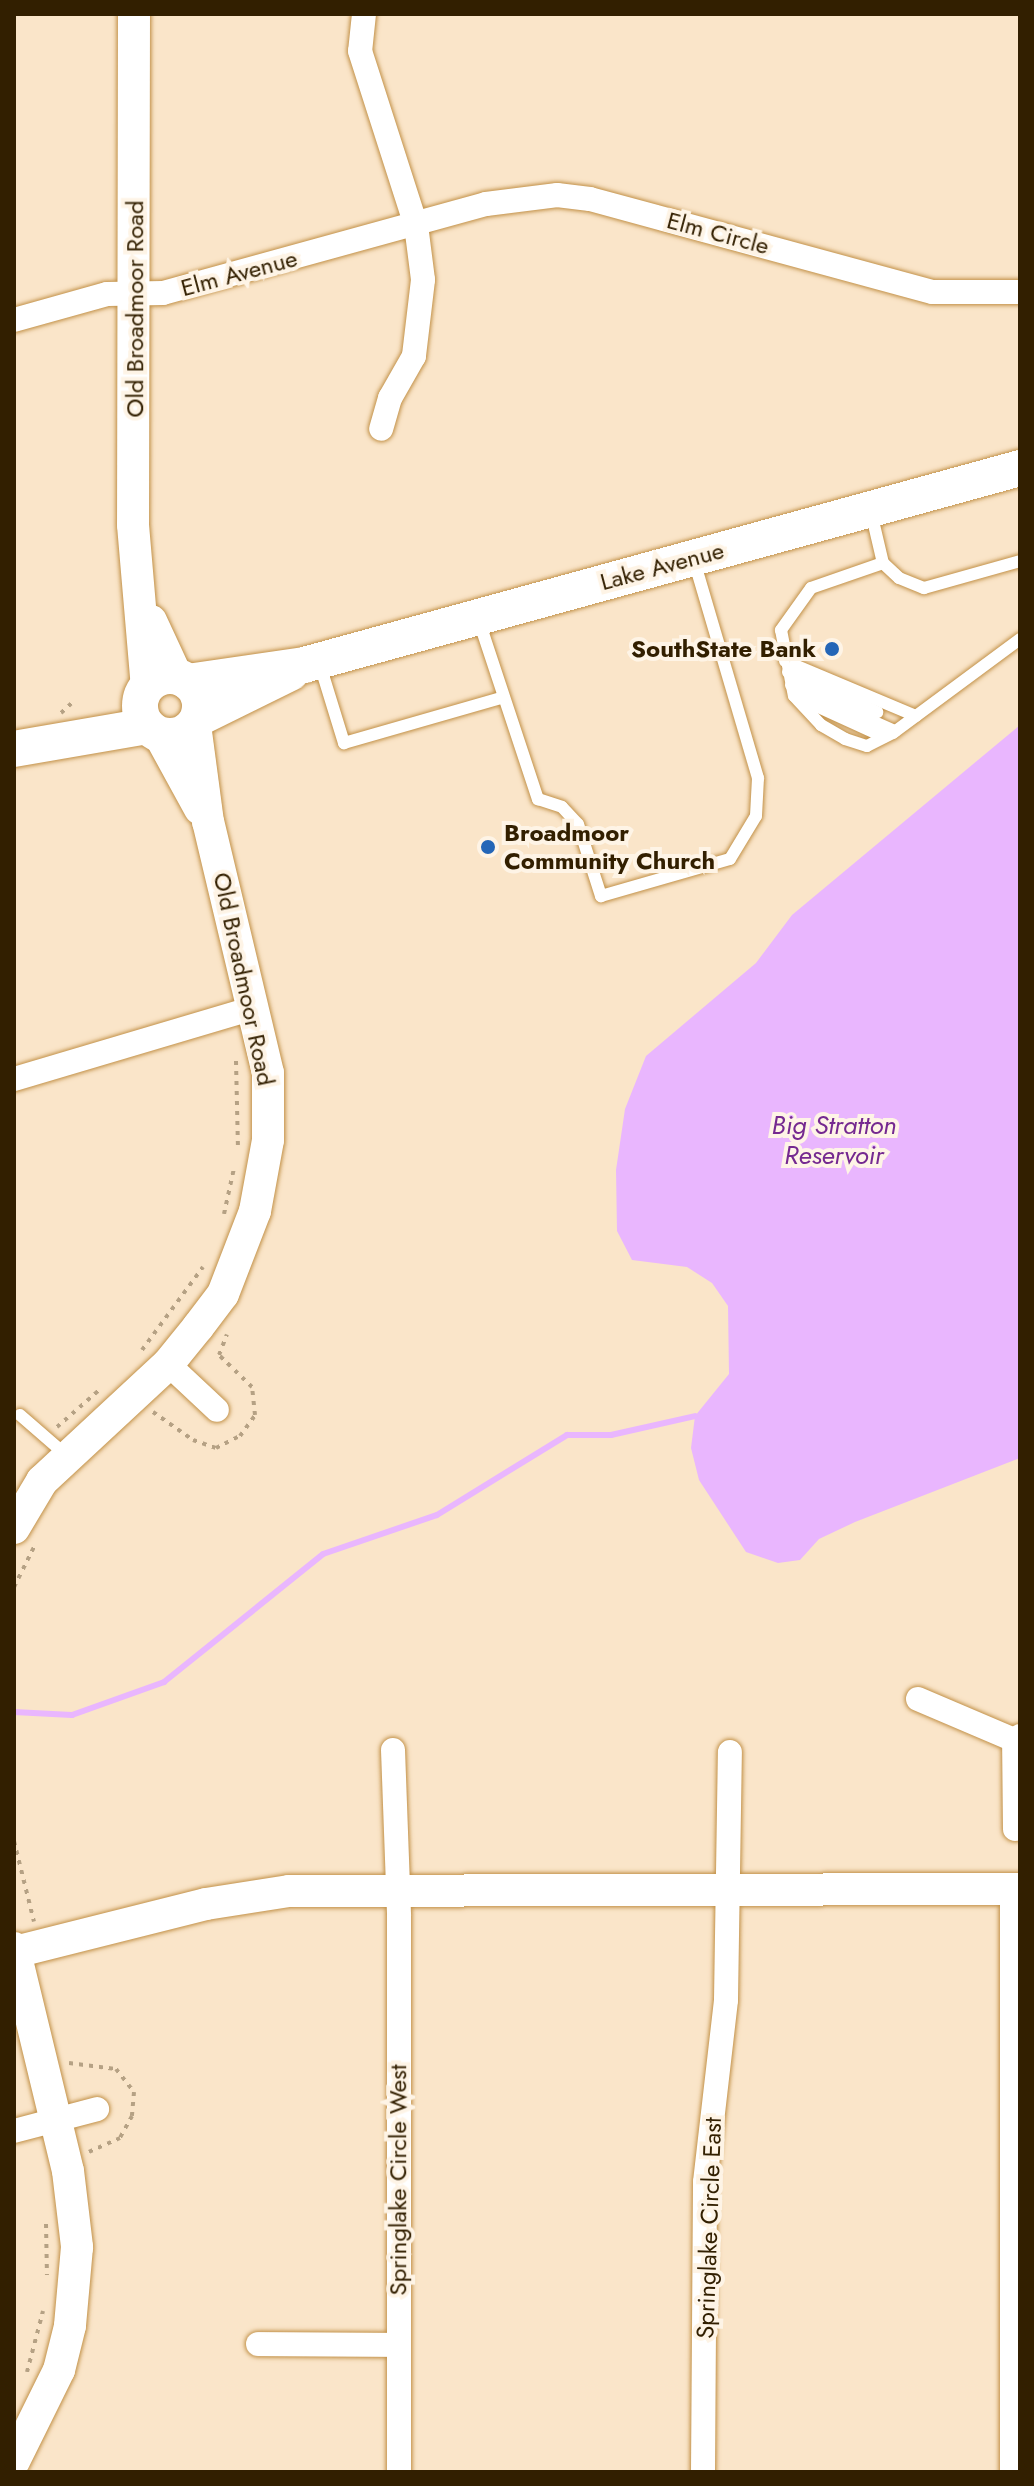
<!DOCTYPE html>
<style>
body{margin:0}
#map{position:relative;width:1034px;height:2486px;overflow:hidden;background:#fae5c9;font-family:Jost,sans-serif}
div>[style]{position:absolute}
.water>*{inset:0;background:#e9b6fe}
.stream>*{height:6px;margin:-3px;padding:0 3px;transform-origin:3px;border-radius:3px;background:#e9b6fe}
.path>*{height:4px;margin-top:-2px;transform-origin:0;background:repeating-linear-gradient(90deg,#b5a184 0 4px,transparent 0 10px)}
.roads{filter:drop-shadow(0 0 2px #c29148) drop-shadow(0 0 2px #c29148)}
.service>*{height:12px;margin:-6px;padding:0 6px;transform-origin:6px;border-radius:6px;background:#fff}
.minor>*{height:24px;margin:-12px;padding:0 12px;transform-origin:12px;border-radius:12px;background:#fff}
.tertiary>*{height:32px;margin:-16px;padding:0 16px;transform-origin:16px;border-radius:16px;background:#fff}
.secondary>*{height:36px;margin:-18px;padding:0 18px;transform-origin:18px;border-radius:18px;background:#fff}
.secondary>.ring{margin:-18px;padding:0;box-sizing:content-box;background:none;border:36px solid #fff;border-radius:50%}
.dots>*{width:22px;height:22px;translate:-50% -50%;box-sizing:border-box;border:4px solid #fef4e6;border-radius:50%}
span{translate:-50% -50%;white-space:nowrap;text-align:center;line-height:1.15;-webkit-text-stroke:8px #fef4e6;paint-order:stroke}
.street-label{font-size:24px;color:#321f00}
.poi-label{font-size:24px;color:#321f00;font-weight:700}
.right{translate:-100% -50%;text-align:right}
.left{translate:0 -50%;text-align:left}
.water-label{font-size:26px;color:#752990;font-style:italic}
.frame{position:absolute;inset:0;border:16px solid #321f00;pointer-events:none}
</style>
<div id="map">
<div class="water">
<i style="clip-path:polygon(1020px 725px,1020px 1458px,855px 1522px,819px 1539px,800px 1560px,778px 1563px,746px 1552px,699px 1480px,691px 1448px,695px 1416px,729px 1374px,728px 1306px,712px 1283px,687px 1267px,632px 1260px,617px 1231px,616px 1170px,625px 1109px,646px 1056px,756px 963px,792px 915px)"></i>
</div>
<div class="stream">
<i style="left:14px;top:1712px;width:58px;rotate:3deg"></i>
<i style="left:72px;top:1715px;width:98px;rotate:-19.7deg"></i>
<i style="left:164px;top:1682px;width:204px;rotate:-38.8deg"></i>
<i style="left:323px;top:1554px;width:120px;rotate:-18.9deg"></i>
<i style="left:437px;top:1515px;width:153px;rotate:-31.6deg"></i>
<i style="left:567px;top:1435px;width:44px"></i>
<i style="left:611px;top:1435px;width:86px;rotate:-12.7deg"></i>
</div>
<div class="path">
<i style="left:61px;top:713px;width:18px;rotate:-43deg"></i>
<i style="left:236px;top:1061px;width:87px;rotate:88.7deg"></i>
<i style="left:224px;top:1214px;width:47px;rotate:-77.7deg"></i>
<i style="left:142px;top:1350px;width:103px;rotate:-53.7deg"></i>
<i style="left:153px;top:1412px;width:49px;rotate:35deg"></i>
<i style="left:193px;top:1440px;width:24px;rotate:19deg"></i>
<i style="left:216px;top:1448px;width:27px;rotate:-27deg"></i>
<i style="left:240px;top:1436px;width:26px;rotate:-54deg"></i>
<i style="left:255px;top:1415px;width:28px;rotate:-96deg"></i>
<i style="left:252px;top:1387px;width:46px;rotate:-135.9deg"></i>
<i style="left:219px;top:1355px;width:22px;rotate:-69deg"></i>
<i style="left:57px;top:1427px;width:55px;rotate:-41.3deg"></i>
<i style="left:14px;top:1587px;width:47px;rotate:-63.4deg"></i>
<i style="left:14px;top:1841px;width:83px;rotate:76.1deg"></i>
<i style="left:69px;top:2063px;width:47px;rotate:7.3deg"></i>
<i style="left:116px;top:2069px;width:29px;rotate:52deg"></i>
<i style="left:134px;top:2092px;width:24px;rotate:95deg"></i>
<i style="left:132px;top:2116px;width:25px;rotate:119deg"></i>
<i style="left:120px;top:2138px;width:34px;rotate:156deg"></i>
<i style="left:46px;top:2224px;width:51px;rotate:88.9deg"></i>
<i style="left:27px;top:2372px;width:63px;rotate:-75.3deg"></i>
</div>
<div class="roads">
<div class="service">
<i style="left:871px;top:512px;width:52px;rotate:76.8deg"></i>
<i style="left:883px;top:563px;width:22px;rotate:43deg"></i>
<i style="left:899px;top:578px;width:27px;rotate:22deg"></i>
<i style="left:924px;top:588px;width:100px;rotate:-15.7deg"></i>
<i style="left:883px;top:563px;width:76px;rotate:160.9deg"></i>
<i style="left:811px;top:588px;width:52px;rotate:125.5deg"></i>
<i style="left:781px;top:630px;width:67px;rotate:78.9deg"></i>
<i style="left:794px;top:696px;width:40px;rotate:47deg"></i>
<i style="left:821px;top:725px;width:28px;rotate:30deg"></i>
<i style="left:845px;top:739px;width:23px;rotate:18deg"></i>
<i style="left:867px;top:746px;width:29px;rotate:-27deg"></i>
<i style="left:893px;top:733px;width:158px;rotate:-36.5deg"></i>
<i style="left:479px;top:621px;width:188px;rotate:71.7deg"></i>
<i style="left:538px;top:799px;width:25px;rotate:18deg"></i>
<i style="left:562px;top:807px;width:23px;rotate:47deg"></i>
<i style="left:578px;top:824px;width:76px;rotate:72.3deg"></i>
<i style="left:601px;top:896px;width:134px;rotate:-16deg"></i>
<i style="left:730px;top:859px;width:50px;rotate:-58.8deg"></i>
<i style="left:756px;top:816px;width:38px;rotate:-87deg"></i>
<i style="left:758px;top:778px;width:226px;rotate:-106.4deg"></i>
<i style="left:785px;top:661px;width:142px;rotate:22.8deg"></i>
<i style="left:320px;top:665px;width:82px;rotate:72.9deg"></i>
<i style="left:344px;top:743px;width:166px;rotate:-16deg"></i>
<i style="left:788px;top:672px;width:98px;rotate:24.2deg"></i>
<i style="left:791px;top:685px;width:114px;rotate:23.9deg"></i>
<i style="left:801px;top:699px;width:91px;rotate:24.6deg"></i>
<i style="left:20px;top:1415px;width:61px;rotate:41deg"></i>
</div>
<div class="minor">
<i style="left:364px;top:14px;width:37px;rotate:96deg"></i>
<i style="left:360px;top:51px;width:183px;rotate:72.2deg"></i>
<i style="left:416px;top:225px;width:55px;rotate:82.7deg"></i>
<i style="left:423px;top:280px;width:77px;rotate:96.8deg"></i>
<i style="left:414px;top:356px;width:48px;rotate:119.7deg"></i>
<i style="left:390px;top:398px;width:32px;rotate:106deg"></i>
<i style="left:14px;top:320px;width:97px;rotate:-15.6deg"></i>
<i style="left:107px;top:294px;width:56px;rotate:-1deg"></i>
<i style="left:163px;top:293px;width:335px;rotate:-15.4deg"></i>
<i style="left:486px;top:204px;width:72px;rotate:-7.2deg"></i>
<i style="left:557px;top:195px;width:33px;rotate:7deg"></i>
<i style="left:590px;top:199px;width:355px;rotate:15.2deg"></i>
<i style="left:933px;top:292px;width:87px"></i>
<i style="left:14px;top:1079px;width:250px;rotate:-16.5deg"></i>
<i style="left:168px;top:1364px;width:67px;rotate:43.2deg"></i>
<i style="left:918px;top:1699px;width:104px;rotate:23.1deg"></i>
<i style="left:393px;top:1750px;width:166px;rotate:87.9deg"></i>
<i style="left:399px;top:1916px;width:556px;rotate:90deg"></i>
<i style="left:1015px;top:1829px;width:89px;rotate:-90.6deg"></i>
<i style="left:1014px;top:1740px;width:7px;rotate:-34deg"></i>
<i style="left:14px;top:2131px;width:86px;rotate:-14.8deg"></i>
<i style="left:258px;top:2344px;width:140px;rotate:0.4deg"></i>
<i style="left:703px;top:2472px;width:290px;rotate:-89.6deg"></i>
<i style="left:705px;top:2182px;width:183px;rotate:-83.4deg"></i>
<i style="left:726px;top:2000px;width:248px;rotate:-89.1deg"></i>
<i style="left:1012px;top:2472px;width:583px;rotate:-90deg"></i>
</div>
<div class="tertiary">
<i style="left:134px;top:14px;width:511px;rotate:90.11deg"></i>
<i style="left:133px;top:525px;width:163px;rotate:85.1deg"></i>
<i style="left:151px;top:621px;width:62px;rotate:65.1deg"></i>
<i style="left:159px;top:734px;width:85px;rotate:61.3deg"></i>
<i style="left:14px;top:1528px;width:55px;rotate:-59.2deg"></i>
<i style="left:42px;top:1481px;width:172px;rotate:-42.9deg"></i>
<i style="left:168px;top:1364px;width:48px;rotate:-51deg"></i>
<i style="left:198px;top:1327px;width:41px;rotate:-52.9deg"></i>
<i style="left:223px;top:1294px;width:89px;rotate:-68.9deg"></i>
<i style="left:255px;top:1211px;width:72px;rotate:-79.6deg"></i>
<i style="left:268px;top:1140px;width:67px;rotate:-90deg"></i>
<i style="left:268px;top:1073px;width:258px;rotate:-103.4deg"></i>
<i style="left:208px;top:822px;width:99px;rotate:-97.6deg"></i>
<i style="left:14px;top:1948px;width:229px;rotate:76.4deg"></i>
<i style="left:68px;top:2171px;width:77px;rotate:83.2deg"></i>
<i style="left:77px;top:2247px;width:79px;rotate:95.1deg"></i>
<i style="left:70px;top:2326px;width:45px;rotate:104deg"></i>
<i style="left:59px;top:2370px;width:102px;rotate:116.3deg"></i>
<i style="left:15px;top:1952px;width:197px;rotate:-14.1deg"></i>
<i style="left:206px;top:1904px;width:84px;rotate:-8.9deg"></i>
<i style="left:289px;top:1891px;width:731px;rotate:-0.16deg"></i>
</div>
<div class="secondary">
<i class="ring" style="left:140px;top:676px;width:24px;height:24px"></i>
<i style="left:188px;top:682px;width:117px;rotate:-8.3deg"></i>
<i style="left:304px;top:665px;width:743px;rotate:-15.38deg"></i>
<i style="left:199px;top:718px;width:102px;rotate:-26.3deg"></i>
<i style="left:14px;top:749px;width:135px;rotate:-9.8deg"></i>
</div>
</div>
<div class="dots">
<i style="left:832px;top:649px;background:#2466b7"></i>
<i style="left:488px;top:847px;background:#2466b7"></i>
</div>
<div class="street-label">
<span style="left:718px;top:233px;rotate:15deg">Elm Circle</span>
<span style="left:239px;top:273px;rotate:-15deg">Elm Avenue</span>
<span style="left:135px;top:309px;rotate:-90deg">Old Broadmoor Road</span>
<span style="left:662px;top:566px;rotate:-15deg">Lake Avenue</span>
<span style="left:244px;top:979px;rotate:78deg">Old Broadmoor Road</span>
<span style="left:398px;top:2180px;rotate:-90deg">Springlake Circle West</span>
<span style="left:709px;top:2228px;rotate:-88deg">Springlake Circle East</span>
</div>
<div class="poi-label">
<span class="right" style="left:816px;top:649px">SouthState Bank</span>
<span class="left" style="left:504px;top:847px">Broadmoor<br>Community Church</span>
</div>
<div class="water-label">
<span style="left:834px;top:1141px">Big Stratton<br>Reservoir</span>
</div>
<div class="frame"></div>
</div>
